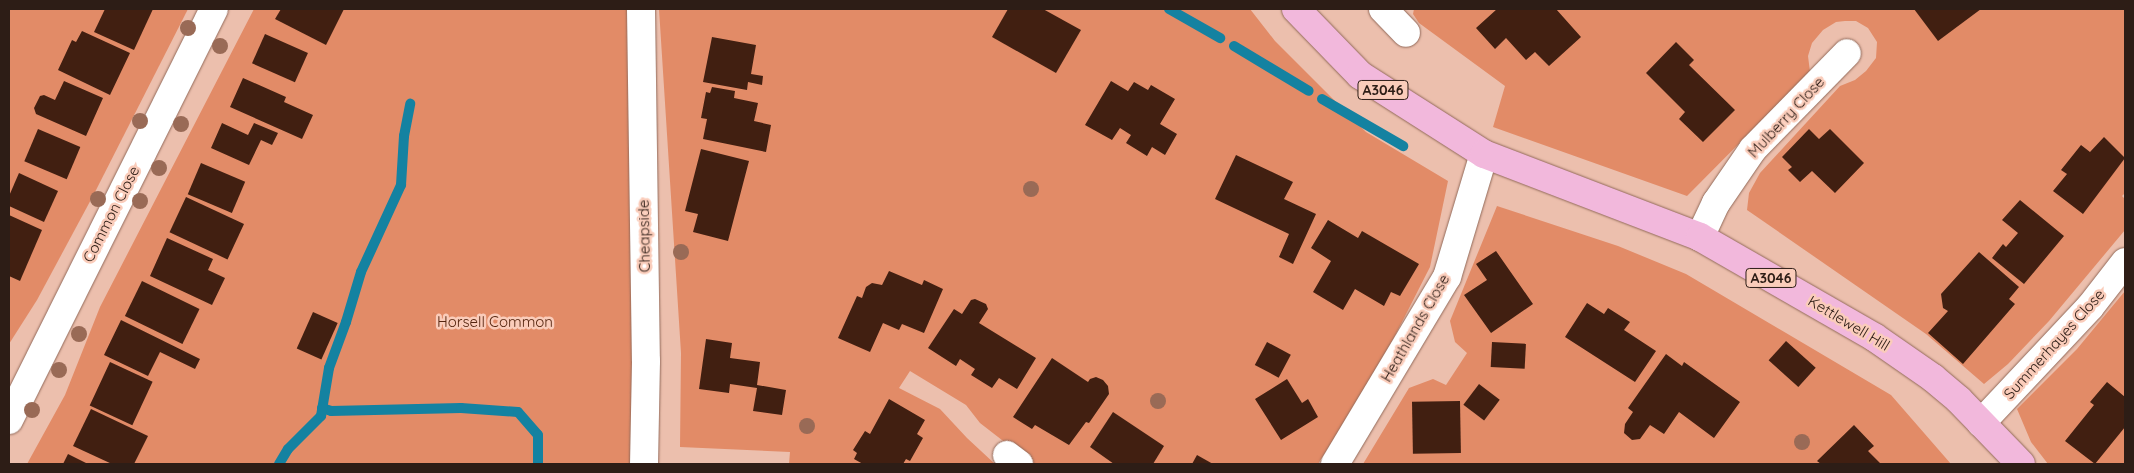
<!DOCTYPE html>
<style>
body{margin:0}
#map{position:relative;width:2134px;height:473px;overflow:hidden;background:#ecbfad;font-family:Quicksand,sans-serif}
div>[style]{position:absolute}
.green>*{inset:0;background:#e28b67}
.stream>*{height:10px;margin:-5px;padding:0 5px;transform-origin:5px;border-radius:5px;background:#1482a1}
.building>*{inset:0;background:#411f11;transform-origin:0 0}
.roads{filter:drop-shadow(0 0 1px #926a5a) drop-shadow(0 0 1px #926a5a)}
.street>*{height:28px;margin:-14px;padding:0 14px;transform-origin:14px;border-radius:14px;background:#fff}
.primary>*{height:28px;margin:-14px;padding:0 14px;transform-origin:14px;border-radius:14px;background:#f2b8dc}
.trees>*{width:16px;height:16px;margin:-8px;border-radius:50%;background:#996a56}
span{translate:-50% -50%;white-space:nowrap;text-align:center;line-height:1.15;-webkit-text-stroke:5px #faccba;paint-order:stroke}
.shield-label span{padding:1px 4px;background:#faccba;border:1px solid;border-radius:4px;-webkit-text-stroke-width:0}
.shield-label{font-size:14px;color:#2d1d16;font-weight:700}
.street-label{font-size:15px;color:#2d1d16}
.park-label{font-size:15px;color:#55250f}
.frame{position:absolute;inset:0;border:10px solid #2d1d16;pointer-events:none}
</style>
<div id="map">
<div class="green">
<i style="clip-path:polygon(9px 9px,188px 9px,94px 194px,37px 300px,9px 344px)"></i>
<i style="clip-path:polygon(254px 9px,636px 9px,633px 464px,27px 464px,65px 395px,100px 307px)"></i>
<i style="clip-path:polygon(659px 9px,1250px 9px,1275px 41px,1366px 132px,1448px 181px,1430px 267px,1379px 367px,1318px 464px,1033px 464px,980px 423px,966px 405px,910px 371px,899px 388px,940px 409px,967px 438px,995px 464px,789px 464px,790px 452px,680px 447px,681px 353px)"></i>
<i style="clip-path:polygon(1414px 9px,2125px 9px,2125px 193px,2122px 196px,2125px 199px,2125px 230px,2049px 321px,2008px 364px,1984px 384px,1926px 334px,1747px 210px,1749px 193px,1760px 173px,1840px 86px,1855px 80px,1866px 71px,1876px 58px,1877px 42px,1868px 28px,1856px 21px,1845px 21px,1836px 22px,1823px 30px,1812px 43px,1808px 56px,1810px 72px,1687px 196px,1493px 127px,1505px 86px,1419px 23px,1413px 14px)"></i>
<i style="clip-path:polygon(1497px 206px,1618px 246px,1686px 274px,1891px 395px,1951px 464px,1363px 464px,1409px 388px,1433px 379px,1446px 385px,1467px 353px,1455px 342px,1450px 321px)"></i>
<i style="clip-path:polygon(2125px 291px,2125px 464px,2048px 464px,2031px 442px,2017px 409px,2077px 349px)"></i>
</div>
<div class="stream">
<i style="left:1169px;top:9px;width:59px;rotate:29.6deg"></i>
<i style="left:1234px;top:46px;width:87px;rotate:31deg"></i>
<i style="left:1322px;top:99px;width:94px;rotate:30.1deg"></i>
<i style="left:322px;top:408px;width:9px;rotate:18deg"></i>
<i style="left:331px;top:411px;width:130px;rotate:-1.3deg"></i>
<i style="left:461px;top:408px;width:57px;rotate:4deg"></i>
<i style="left:518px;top:412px;width:30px;rotate:49deg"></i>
<i style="left:538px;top:435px;width:29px;rotate:90deg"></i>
<i style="left:279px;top:464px;width:17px;rotate:-59deg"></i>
<i style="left:288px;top:449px;width:47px;rotate:-45deg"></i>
<i style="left:321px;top:416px;width:49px;rotate:-80.5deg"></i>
<i style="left:329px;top:368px;width:49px;rotate:-69.7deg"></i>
<i style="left:346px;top:322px;width:52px;rotate:-73.3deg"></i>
<i style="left:361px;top:272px;width:96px;rotate:-65.3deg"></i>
<i style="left:401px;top:185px;width:49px;rotate:-86.5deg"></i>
<i style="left:404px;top:136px;width:33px;rotate:-79deg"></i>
</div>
<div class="building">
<i style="clip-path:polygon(105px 9px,153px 9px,134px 50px,94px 32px)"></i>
<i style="clip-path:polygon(281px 9px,344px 9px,326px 45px,275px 19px)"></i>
<i style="clip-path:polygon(1008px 9px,1043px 9px,1081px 30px,1056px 73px,992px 37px)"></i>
<i style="clip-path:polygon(1497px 9px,1556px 9px,1581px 37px,1549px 66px,1535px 52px,1526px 60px,1506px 38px,1495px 49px,1476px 28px)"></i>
<i style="clip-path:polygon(1914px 9px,1981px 9px,1938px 41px)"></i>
<i style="clip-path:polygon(82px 31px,130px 53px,110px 95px,58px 70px,72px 40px,76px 42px)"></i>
<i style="left:265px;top:34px;width:47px;height:32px;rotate:24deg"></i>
<i style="clip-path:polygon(712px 37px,756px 45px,751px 74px,763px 76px,762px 85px,748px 82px,747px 90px,703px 82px)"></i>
<i style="clip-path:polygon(1676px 42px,1694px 60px,1689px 65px,1735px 110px,1703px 142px,1679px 119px,1685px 112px,1646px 73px)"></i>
<i style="clip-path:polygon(243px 78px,286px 97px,284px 102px,313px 115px,302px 139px,230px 107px)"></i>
<i style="clip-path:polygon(64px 81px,103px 98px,86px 136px,36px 114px,34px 108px,40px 96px,44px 95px,55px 100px)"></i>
<i style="clip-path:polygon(1111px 81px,1128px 91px,1134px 82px,1148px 90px,1151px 85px,1175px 99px,1160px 124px,1177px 134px,1165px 155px,1152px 147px,1147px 156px,1126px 143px,1131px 135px,1120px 128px,1112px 140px,1085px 125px)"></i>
<i style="clip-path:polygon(712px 87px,735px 91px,734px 98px,758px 103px,754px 121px,771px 125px,766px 152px,703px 139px,707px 119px,701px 118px,706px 92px,710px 93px)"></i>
<i style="clip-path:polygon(222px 123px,248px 135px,254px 123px,278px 133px,272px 145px,261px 140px,249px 165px,211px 148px)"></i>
<i style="left:38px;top:129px;width:46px;height:35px;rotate:23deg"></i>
<i style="clip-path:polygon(1809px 129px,1819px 139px,1830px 129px,1864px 163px,1835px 193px,1812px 171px,1800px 182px,1788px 170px,1792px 167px,1782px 157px)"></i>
<i style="clip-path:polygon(2104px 137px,2125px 158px,2083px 214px,2053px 191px,2067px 174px,2061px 170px,2081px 145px,2090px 152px)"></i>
<i style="clip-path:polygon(701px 149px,749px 161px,728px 241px,693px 232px,698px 214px,685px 211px)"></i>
<i style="clip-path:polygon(1236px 155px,1293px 182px,1284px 199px,1316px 214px,1293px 264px,1279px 257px,1289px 234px,1215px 199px)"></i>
<i style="left:201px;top:163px;width:48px;height:34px;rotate:23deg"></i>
<i style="clip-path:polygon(19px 173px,58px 191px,44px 222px,9px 206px,9px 196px)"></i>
<i style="left:186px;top:197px;width:64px;height:39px;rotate:25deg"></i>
<i style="clip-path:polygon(2020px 200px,2064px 236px,2024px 284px,1992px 258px,2003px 244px,2006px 247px,2018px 233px,2002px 220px)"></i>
<i style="clip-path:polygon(9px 215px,42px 230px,20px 281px,9px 276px)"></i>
<i style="clip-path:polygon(1328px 220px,1358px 238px,1362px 231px,1419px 264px,1400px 296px,1391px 292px,1384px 306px,1355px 289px,1343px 310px,1313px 292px,1331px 261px,1311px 248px)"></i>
<i style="clip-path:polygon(167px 238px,213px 259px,208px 270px,225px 278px,212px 305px,150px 276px)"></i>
<i style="clip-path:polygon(1496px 251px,1533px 304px,1491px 333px,1464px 295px,1487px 280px,1476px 264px)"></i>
<i style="clip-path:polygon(1979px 252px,2019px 287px,2009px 299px,2015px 304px,1963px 364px,1928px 333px,1948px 311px,1943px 308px,1941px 294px)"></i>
<i style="clip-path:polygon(889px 271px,922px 285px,924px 280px,943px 289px,924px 333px,902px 324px,899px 330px,883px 323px,870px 352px,838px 338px,857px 296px,862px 298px,866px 287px,872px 283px,882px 285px)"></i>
<i style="left:142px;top:281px;width:64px;height:39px;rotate:26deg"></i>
<i style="clip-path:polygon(975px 299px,986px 304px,988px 309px,979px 323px,1036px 358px,1017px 389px,999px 378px,992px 388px,971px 375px,975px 369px,960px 359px,956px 366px,928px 348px,954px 309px,962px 314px,971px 300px)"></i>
<i style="clip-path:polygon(1587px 303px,1604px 314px,1608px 308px,1630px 322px,1624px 330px,1656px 351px,1635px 382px,1565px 337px)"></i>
<i style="left:313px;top:312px;width:27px;height:40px;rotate:24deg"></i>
<i style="clip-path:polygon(121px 320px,200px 359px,195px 369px,160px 352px,148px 376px,104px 355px)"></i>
<i style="clip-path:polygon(706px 339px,732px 343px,730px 358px,760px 362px,757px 385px,786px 390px,782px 415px,753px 411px,757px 388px,730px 384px,729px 393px,699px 389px)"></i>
<i style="left:1786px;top:341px;width:40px;height:26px;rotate:42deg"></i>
<i style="left:1267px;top:342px;width:27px;height:26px;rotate:28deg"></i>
<i style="left:1492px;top:342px;width:34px;height:25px;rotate:3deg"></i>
<i style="clip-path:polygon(1666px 354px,1682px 366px,1684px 362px,1740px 402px,1714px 438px,1679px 412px,1664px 434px,1650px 425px,1640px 439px,1632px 440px,1624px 433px,1625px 424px,1633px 412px,1628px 408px)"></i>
<i style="clip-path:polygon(1052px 358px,1088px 382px,1090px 379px,1096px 377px,1103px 380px,1108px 386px,1109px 394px,1089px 423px,1086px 422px,1069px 445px,1035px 425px,1032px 429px,1013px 417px)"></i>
<i style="left:110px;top:362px;width:47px;height:48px;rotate:25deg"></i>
<i style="clip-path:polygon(1287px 379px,1302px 403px,1308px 399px,1318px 417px,1281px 440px,1255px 399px)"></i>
<i style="clip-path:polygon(2107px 382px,2125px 397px,2125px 427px,2095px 464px,2065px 441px,2094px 405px,2090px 402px)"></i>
<i style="left:1479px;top:384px;width:26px;height:26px;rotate:37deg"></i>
<i style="clip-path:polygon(889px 399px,925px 420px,917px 434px,923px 438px,910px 461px,906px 459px,903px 464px,863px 464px,854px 459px,857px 453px,853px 450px,865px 431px,870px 434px)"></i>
<i style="left:1460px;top:401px;width:52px;height:48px;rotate:89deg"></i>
<i style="clip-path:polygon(91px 409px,148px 436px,134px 464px,112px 464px,73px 446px)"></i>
<i style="clip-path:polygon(1113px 412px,1164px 446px,1153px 464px,1114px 464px,1090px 447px)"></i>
<i style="clip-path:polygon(1854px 425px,1874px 446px,1868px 451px,1881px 464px,1821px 464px,1817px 461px)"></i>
<i style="clip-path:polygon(68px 454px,88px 464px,63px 464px)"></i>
<i style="clip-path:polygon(1197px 455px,1213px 464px,1192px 464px)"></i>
</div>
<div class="roads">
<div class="street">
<i style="left:641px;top:9px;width:352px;rotate:89.2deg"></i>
<i style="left:646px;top:361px;width:103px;rotate:91.1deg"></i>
<i style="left:1383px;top:9px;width:33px;rotate:46deg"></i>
<i style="left:1700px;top:237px;width:38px;rotate:-65deg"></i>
<i style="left:1716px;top:203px;width:65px;rotate:-55.6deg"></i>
<i style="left:1753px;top:149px;width:134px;rotate:-45.6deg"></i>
<i style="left:9px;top:420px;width:459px;rotate:-63.5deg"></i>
<i style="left:1981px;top:423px;width:159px;rotate:-46.8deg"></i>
<i style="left:2090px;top:307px;width:57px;rotate:-52.1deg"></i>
<i style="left:1007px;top:455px;width:15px;rotate:37deg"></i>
<i style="left:1335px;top:464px;width:218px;rotate:-59.1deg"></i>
<i style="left:1447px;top:277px;width:128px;rotate:-73.3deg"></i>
</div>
<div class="primary">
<i style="left:1296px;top:9px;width:92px;rotate:45.9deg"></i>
<i style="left:1360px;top:75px;width:147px;rotate:32.5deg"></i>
<i style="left:1484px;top:154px;width:231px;rotate:21deg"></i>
<i style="left:1700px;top:237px;width:201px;rotate:29.9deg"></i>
<i style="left:1874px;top:337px;width:72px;rotate:34.8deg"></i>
<i style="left:1933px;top:378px;width:34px;rotate:40deg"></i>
<i style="left:1959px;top:400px;width:89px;rotate:45.9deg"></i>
</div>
</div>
<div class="trees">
<i style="left:188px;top:28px"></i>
<i style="left:220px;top:46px"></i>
<i style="left:140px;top:121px"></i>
<i style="left:181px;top:124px"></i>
<i style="left:159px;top:168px"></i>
<i style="left:1031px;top:189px"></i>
<i style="left:98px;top:199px"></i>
<i style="left:140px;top:201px"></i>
<i style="left:681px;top:252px"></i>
<i style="left:79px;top:334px"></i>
<i style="left:59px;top:370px"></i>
<i style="left:1158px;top:401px"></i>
<i style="left:32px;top:410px"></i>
<i style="left:807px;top:426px"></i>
<i style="left:1802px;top:442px"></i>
</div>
<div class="shield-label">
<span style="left:1383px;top:90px">A3046</span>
<span style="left:1771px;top:278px">A3046</span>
</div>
<div class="street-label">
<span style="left:1786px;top:117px;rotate:-47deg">Mulberry Close</span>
<span style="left:111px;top:214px;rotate:-63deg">Common Close</span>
<span style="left:644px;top:236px;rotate:-91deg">Cheapside</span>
<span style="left:1849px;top:323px;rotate:31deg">Kettlewell Hill</span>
<span style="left:1415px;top:328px;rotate:-60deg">Heathlands Close</span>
<span style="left:2054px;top:344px;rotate:-48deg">Summerhayes Close</span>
</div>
<div class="park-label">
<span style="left:495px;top:322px">Horsell Common</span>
</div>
<div class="frame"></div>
</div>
